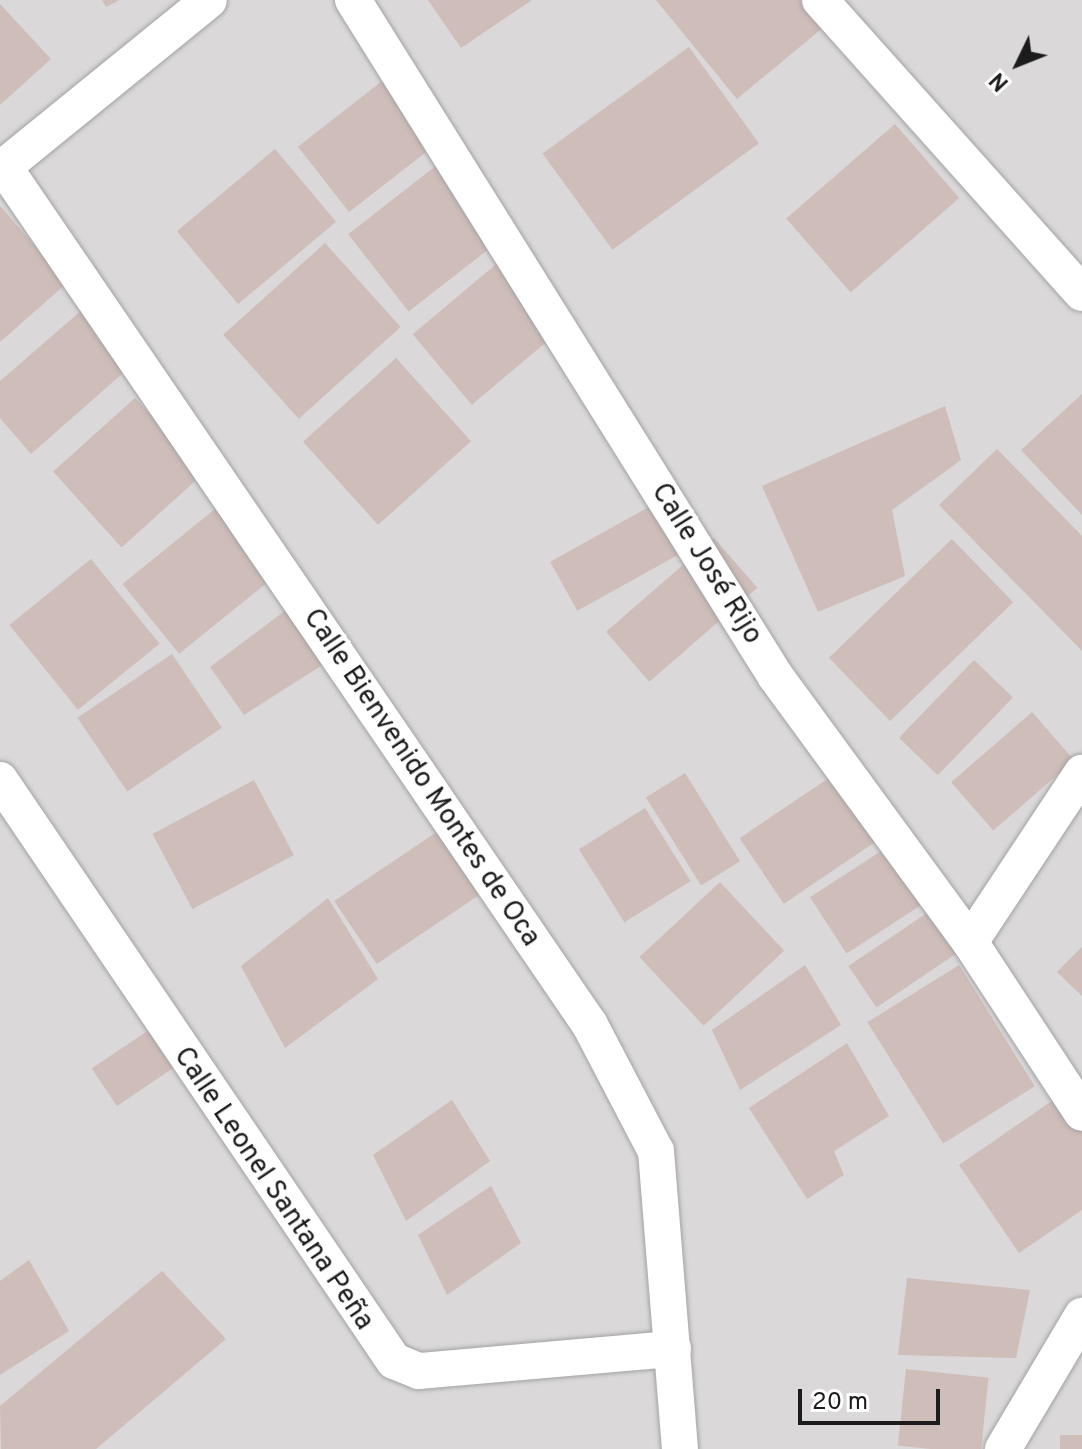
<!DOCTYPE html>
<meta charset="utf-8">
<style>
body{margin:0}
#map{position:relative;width:1082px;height:1449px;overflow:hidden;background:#eee6e0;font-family:Overpass,sans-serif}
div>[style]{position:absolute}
.residential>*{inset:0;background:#dad8d9;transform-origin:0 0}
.building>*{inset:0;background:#cebdb9;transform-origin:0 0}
.roads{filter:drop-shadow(0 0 2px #a3a3a3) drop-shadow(0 0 2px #a3a3a3)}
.minor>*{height:36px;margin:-18px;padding:0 18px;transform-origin:18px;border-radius:18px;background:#fff}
span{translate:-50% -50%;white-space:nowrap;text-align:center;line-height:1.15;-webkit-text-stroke:6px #fff;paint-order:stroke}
.street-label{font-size:28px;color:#1c1c1c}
.north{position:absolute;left:978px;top:24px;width:80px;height:80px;-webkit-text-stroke:6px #fff;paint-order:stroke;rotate:227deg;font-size:22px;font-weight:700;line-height:32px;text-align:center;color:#1c1c1c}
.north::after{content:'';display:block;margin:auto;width:28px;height:36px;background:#1c1c1c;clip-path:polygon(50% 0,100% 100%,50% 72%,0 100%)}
.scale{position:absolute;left:798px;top:1389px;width:142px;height:36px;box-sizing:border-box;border:4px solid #1c1c1c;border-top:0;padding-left:10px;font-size:24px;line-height:28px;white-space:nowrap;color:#1c1c1c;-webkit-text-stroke:6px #fff;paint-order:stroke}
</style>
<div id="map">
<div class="residential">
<i style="left:0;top:0;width:1082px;height:1449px"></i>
</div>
<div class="building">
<i style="clip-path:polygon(102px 0,119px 0,106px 7px)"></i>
<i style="clip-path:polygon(428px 0,532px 0,461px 48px)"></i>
<i style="clip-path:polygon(656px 0,804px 0,825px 26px,737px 99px)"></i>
<i style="clip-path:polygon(0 4px,51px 59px,0 105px)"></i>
<i style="left:689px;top:47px;width:119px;height:181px;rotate:54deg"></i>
<i style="left:391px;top:74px;width:83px;height:118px;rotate:52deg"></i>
<i style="left:895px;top:124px;width:98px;height:144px;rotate:49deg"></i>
<i style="left:275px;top:149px;width:95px;height:128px;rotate:50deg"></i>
<i style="left:446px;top:158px;width:98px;height:124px;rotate:52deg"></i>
<i style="clip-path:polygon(0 206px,67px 283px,0 342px)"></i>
<i style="left:325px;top:243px;width:113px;height:137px;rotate:48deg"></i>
<i style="left:513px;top:250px;width:92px;height:131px;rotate:50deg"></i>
<i style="clip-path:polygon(82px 310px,131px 366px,31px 454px,0 418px,0 381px)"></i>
<i style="left:396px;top:358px;width:112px;height:125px;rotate:48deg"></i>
<i style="clip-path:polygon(1082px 394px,1082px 515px,1021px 450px)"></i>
<i style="left:135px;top:398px;width:102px;height:110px;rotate:48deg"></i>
<i style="clip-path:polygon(945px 406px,961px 460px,892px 510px,905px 576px,818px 612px,762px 486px)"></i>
<i style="clip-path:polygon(997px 449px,1082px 536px,1082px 651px,939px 505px)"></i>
<i style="left:656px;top:503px;width:56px;height:121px;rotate:61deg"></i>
<i style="left:215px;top:509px;width:90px;height:119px;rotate:51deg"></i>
<i style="left:714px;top:538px;width:66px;height:143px;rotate:49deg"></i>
<i style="left:952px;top:539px;width:88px;height:171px;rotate:46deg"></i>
<i style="left:91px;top:559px;width:109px;height:105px;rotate:51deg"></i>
<i style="clip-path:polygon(294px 604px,327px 662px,244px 715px,210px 667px)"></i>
<i style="left:172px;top:654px;width:89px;height:114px;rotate:56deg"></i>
<i style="left:974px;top:660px;width:54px;height:108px;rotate:44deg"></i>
<i style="left:1032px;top:712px;width:64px;height:107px;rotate:49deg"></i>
<i style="left:854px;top:761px;width:79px;height:138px;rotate:56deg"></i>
<i style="left:685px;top:773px;width:104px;height:46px;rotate:58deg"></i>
<i style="left:254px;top:780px;width:85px;height:115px;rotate:62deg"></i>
<i style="left:645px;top:808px;width:86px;height:78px;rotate:58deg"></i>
<i style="left:447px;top:825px;width:76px;height:136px;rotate:56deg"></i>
<i style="left:909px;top:833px;width:67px;height:118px;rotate:57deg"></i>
<i style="left:720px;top:882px;width:94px;height:110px;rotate:47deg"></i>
<i style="clip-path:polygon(328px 898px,378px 979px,285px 1048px,241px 966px)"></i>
<i style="left:933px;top:909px;width:50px;height:102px;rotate:56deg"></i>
<i style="clip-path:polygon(1082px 947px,1082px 996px,1057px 972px)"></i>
<i style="clip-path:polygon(805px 965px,841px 1025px,740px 1090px,712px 1030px)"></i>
<i style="left:959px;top:965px;width:143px;height:108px;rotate:58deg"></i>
<i style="left:149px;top:1030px;width:45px;height:69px;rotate:56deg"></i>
<i style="clip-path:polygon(847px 1043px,889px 1116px,834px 1151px,844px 1175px,807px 1199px,749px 1108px)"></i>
<i style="clip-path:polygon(1075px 1085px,1082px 1095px,1082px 1210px,1019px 1253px,959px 1165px)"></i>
<i style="clip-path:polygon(452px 1100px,490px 1161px,406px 1221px,373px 1155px)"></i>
<i style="clip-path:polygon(491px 1186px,521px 1243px,447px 1295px,418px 1235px)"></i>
<i style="clip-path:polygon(29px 1260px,69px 1331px,0 1375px,0 1281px)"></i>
<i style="clip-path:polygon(162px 1271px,226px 1339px,96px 1449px,1px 1449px,0 1406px)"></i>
<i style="clip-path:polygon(907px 1278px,1030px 1290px,1016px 1358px,898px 1355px)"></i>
<i style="left:906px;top:1369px;width:83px;height:77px;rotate:6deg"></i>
<i style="left:1060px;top:1435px;width:22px;height:14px"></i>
</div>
<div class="roads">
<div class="minor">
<i style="left:353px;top:0;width:798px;rotate:58deg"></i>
<i style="left:776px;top:677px;width:328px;rotate:53.8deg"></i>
<i style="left:970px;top:942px;width:204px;rotate:56.8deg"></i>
<i style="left:820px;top:0;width:393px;rotate:48.2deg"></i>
<i style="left:4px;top:167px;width:1039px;rotate:55.67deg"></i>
<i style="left:590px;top:1025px;width:142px;rotate:62.4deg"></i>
<i style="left:656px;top:1151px;width:299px;rotate:85.4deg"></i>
<i style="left:0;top:170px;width:269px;rotate:-39.1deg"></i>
<i style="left:0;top:780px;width:702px;rotate:55.86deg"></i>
<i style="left:394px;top:1361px;width:27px;rotate:22deg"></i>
<i style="left:419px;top:1371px;width:255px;rotate:-5deg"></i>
<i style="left:970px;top:942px;width:203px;rotate:-56.5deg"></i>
<i style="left:1003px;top:1449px;width:155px;rotate:-59.3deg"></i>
</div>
</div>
<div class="street-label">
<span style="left:706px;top:564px;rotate:58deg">Calle José Rijo</span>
<span style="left:421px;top:778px;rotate:56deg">Calle Bienvenido Montes de Oca</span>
<span style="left:273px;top:1189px;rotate:56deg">Calle Leonel Santana Peña</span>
</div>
<div class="north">N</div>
<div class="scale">20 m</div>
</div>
